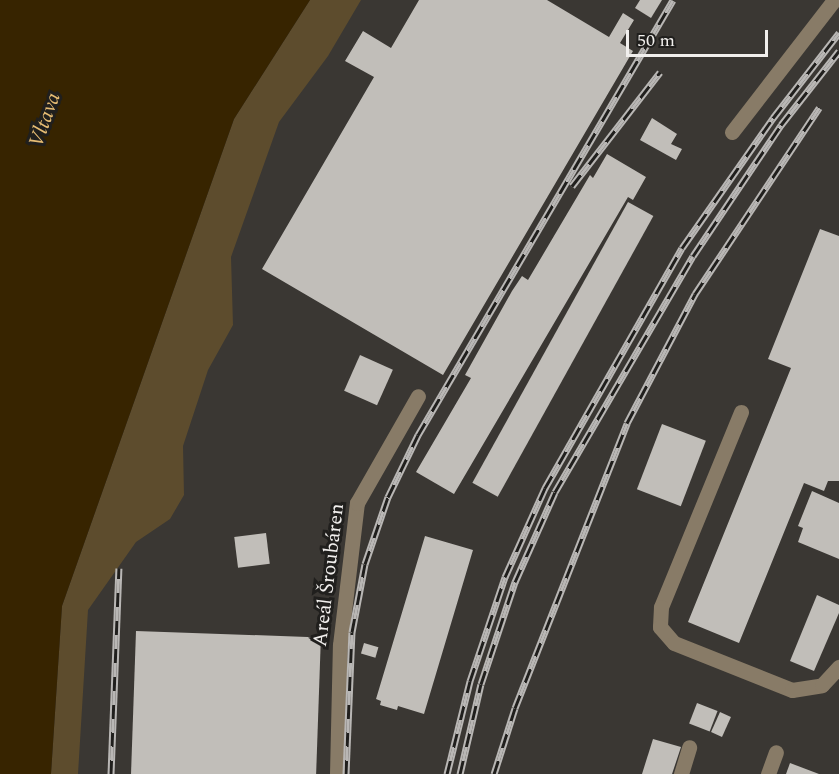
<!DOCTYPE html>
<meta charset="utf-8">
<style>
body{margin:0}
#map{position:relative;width:839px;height:774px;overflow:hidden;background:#3a3733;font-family:Spectral,serif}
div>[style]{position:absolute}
.green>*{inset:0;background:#5d4c2d}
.water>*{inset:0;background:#372400}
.building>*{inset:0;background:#c1beb9;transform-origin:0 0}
.minor>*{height:15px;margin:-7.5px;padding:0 7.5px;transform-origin:7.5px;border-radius:7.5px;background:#887b67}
.rail>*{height:7px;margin-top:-3.5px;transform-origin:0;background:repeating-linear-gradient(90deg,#201f1d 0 14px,#b9b7b5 0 28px);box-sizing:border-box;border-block:2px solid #b9b7b5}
span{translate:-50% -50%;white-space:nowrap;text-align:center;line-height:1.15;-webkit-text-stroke:6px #201f1d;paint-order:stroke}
.street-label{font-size:20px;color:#f1efed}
.water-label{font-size:21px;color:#e6bc73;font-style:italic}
.scale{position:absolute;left:626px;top:30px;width:142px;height:27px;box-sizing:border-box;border:3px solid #f1efed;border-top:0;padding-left:8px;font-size:18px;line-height:21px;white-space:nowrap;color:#f1efed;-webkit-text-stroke:4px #201f1d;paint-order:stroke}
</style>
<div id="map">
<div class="green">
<i style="clip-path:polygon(310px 0,361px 0,328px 56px,279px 122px,231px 257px,233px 325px,208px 370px,183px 446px,184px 495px,170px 519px,136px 542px,88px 610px,78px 774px,51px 774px,62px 606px,234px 119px)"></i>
</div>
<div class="water">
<i style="clip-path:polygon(0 0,310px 0,234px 119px,62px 606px,51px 774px,0 774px)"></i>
</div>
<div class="building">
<i style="clip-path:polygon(419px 0,547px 0,609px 37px,623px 13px,634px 20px,620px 43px,633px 51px,443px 375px,262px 269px,374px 77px,345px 61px,363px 31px,391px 48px)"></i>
<i style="clip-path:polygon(640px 0,662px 0,651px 18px,635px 8px)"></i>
<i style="clip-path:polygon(652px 118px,677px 134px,671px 144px,682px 149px,676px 160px,640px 140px)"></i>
<i style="clip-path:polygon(607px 154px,646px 177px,633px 200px,628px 197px,454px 494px,416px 472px,471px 378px,465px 375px,512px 291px,522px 276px,528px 280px,590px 175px,593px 178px)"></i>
<i style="left:628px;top:202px;width:29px;height:321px;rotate:29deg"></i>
<i style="clip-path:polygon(820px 229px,839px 236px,839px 481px,828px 481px,824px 491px,804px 483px,739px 643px,688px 622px,791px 368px,768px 359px)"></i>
<i style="left:360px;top:355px;width:36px;height:39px;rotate:24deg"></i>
<i style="left:662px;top:424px;width:47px;height:70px;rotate:21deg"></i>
<i style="clip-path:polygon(812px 491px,839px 503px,839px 559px,798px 542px,803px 528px,798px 526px)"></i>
<i style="left:266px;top:533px;width:31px;height:32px;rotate:83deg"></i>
<i style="clip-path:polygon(425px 536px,473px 550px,424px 714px,398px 706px,397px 710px,380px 705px,381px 701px,376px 699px)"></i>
<i style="clip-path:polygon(817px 595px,839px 605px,839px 613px,814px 671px,790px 661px)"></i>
<i style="left:136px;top:631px;width:185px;height:143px;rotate:2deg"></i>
<i style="left:364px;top:643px;width:15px;height:11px;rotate:16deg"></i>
<i style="left:697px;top:703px;width:22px;height:22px;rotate:21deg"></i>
<i style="left:720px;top:712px;width:12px;height:22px;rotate:24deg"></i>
<i style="clip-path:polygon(653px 739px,681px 747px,672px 774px,642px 774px)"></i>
<i style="clip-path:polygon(790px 763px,819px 774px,786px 774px)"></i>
</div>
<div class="minor">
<i style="left:732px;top:132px;width:167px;rotate:-52.3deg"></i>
<i style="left:741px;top:412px;width:211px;rotate:112.3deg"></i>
<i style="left:661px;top:607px;width:20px;rotate:93deg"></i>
<i style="left:660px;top:627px;width:21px;rotate:49deg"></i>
<i style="left:674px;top:643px;width:127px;rotate:21.7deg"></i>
<i style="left:792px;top:690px;width:30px;rotate:-9deg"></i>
<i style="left:822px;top:685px;width:25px;rotate:-47deg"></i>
<i style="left:337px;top:774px;width:129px;rotate:-88.7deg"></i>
<i style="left:340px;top:645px;width:143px;rotate:-83.2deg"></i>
<i style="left:357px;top:503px;width:123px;rotate:-60.3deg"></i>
<i style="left:681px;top:774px;width:28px;rotate:-73deg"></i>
<i style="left:768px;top:774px;width:23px;rotate:-70deg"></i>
</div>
<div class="rail">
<i style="left:572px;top:186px;width:144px;rotate:-52.3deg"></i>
<i style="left:111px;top:774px;width:206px;rotate:-87.8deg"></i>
<i style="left:346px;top:774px;width:142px;rotate:-87.6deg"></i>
<i style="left:352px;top:632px;width:69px;rotate:-79.2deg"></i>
<i style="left:365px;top:564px;width:71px;rotate:-71.1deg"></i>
<i style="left:388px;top:497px;width:69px;rotate:-64.2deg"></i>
<i style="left:418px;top:435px;width:504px;rotate:-59.62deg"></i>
<i style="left:447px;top:774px;width:96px;rotate:-76.1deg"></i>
<i style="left:470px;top:681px;width:110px;rotate:-71.4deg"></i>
<i style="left:505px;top:577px;width:98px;rotate:-65.8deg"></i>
<i style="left:545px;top:488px;width:276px;rotate:-60.3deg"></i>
<i style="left:682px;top:248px;width:159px;rotate:-55deg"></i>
<i style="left:773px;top:118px;width:108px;rotate:-52.2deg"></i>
<i style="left:460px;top:774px;width:92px;rotate:-76.9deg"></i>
<i style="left:481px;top:684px;width:108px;rotate:-71.6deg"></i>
<i style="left:515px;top:582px;width:98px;rotate:-66deg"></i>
<i style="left:555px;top:492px;width:273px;rotate:-59.7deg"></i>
<i style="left:693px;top:256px;width:158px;rotate:-56.1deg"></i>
<i style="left:781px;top:125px;width:94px;rotate:-51.9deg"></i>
<i style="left:494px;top:774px;width:69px;rotate:-72.3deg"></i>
<i style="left:515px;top:708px;width:306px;rotate:-68.5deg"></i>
<i style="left:627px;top:423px;width:146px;rotate:-62.2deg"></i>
<i style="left:695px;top:294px;width:224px;rotate:-56.3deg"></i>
</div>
<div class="street-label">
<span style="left:329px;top:575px;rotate:-83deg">Areál Šroubáren</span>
</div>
<div class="water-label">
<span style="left:45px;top:120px;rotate:-70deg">Vltava</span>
</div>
<div class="scale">50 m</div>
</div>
